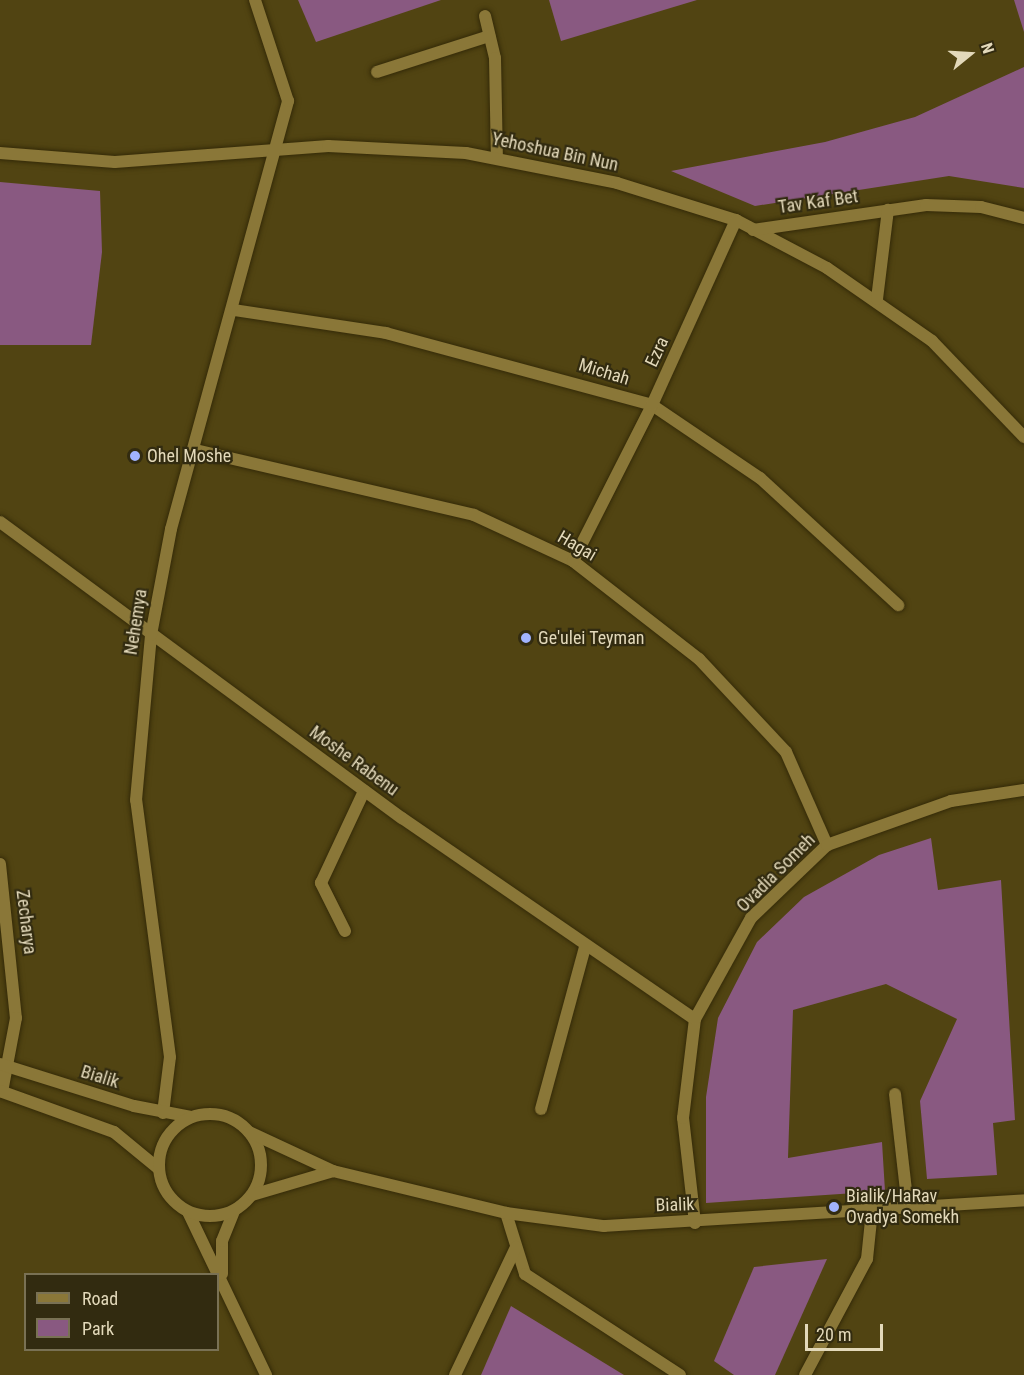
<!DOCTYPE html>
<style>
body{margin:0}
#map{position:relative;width:1024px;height:1375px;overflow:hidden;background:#514412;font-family:"Roboto Condensed",sans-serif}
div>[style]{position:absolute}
.green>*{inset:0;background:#895981}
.roads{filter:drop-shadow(0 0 2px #342a08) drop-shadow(0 0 2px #342a08)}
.service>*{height:12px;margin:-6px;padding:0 6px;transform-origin:6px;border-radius:6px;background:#8a7738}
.minor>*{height:12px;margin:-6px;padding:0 6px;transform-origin:6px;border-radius:6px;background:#8a7738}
.tertiary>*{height:12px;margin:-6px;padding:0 6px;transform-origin:6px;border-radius:6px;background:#8a7738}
.tertiary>.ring{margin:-6px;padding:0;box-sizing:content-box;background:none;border:12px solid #8a7738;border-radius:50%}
.dots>*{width:16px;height:16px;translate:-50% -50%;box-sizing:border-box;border:3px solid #322b10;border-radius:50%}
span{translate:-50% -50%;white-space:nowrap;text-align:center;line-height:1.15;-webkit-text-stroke:4.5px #322b10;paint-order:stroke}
.street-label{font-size:18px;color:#e3d9ba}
.poi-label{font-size:18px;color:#e3d9ba}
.left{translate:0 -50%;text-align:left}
.legend{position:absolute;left:24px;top:1273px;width:195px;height:78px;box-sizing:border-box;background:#322b10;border:2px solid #797154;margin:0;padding:8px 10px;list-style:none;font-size:18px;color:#e3d9ba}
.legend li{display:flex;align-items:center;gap:12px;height:30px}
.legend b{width:30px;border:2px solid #797154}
.north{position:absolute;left:940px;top:24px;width:60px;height:60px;-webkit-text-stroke:4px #322b10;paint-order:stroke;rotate:72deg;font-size:16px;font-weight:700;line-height:24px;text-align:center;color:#e3d9ba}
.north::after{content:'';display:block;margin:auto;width:21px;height:27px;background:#e3d9ba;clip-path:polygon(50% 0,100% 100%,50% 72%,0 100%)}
.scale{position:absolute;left:805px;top:1324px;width:78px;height:27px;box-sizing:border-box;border:3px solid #e3d9ba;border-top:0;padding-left:8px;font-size:18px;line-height:21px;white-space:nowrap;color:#e3d9ba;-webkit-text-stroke:4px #322b10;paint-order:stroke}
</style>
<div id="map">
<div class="green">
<i style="clip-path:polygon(298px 0,441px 0,316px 42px)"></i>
<i style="clip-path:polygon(549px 0,697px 0,561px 41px)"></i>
<i style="clip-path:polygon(1014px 0,1024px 0,1024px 32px)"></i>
<i style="clip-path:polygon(1024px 67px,1024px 188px,949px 176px,755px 206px,671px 171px,825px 142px,915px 117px)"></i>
<i style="clip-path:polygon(0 182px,100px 191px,102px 252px,91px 345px,0 345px)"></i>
<i style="clip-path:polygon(931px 838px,938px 890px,1001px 880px,1015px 1120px,993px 1123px,997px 1175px,927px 1179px,920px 1101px,957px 1019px,886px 984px,793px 1010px,788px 1158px,882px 1142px,885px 1191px,706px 1203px,706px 1097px,718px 1018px,757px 942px,804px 897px,879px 855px)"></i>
<i style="clip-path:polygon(827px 1259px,775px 1375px,734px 1375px,714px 1361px,754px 1267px)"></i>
<i style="clip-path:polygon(511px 1306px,624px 1375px,481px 1375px)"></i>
</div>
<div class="roads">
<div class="service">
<i style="left:485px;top:16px;width:43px;rotate:76.6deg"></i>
<i style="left:495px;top:58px;width:100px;rotate:88.9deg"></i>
<i style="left:377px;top:72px;width:118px;rotate:-17.8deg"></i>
<i style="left:345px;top:931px;width:54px;rotate:-116.6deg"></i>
<i style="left:321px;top:883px;width:102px;rotate:-64.9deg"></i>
<i style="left:895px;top:1094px;width:115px;rotate:83.5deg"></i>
<i style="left:541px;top:1109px;width:168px;rotate:-74.8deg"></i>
<i style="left:506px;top:1213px;width:64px;rotate:72.7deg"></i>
<i style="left:525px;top:1274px;width:185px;rotate:33.1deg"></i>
<i style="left:455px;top:1375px;width:142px;rotate:-64.5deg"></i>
</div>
<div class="minor">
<i style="left:0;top:153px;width:115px;rotate:4.5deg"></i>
<i style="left:115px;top:162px;width:214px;rotate:-4.3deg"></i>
<i style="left:328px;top:146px;width:138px;rotate:2.9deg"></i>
<i style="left:466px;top:153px;width:154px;rotate:11.2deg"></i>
<i style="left:617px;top:183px;width:125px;rotate:17.3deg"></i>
<i style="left:736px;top:220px;width:103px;rotate:27.8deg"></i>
<i style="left:827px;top:268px;width:128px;rotate:34.8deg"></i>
<i style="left:932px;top:341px;width:133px;rotate:46.2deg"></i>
<i style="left:753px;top:230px;width:175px;rotate:-8.2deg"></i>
<i style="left:926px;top:205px;width:55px;rotate:2.1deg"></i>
<i style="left:981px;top:207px;width:44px;rotate:14.3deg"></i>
<i style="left:877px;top:299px;width:90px;rotate:-83deg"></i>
<i style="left:234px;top:310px;width:154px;rotate:8.6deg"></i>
<i style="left:386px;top:333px;width:276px;rotate:15.1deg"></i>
<i style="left:652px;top:405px;width:130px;rotate:34.1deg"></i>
<i style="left:760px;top:478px;width:188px;rotate:42.6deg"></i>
<i style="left:195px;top:450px;width:286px;rotate:13.1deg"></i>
<i style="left:474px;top:515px;width:109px;rotate:24.9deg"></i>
<i style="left:573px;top:561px;width:160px;rotate:37.9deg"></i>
<i style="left:699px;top:659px;width:127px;rotate:46.9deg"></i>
<i style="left:786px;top:752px;width:102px;rotate:66.2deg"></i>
<i style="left:0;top:522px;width:499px;rotate:36.4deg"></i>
<i style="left:402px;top:818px;width:355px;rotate:34.5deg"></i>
<i style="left:573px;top:561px;width:175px;rotate:-63.1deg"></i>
<i style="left:652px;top:405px;width:203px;rotate:-65.6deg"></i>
<i style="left:0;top:864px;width:155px;rotate:84.1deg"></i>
<i style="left:16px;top:1018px;width:75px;rotate:100.7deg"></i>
<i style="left:163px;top:1113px;width:56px;rotate:-82.9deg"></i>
<i style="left:170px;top:1057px;width:259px;rotate:-97.5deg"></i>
<i style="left:136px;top:800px;width:166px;rotate:-84.8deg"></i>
<i style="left:151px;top:635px;width:108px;rotate:-79.3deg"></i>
<i style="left:171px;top:529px;width:444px;rotate:-74.7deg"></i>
<i style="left:288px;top:101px;width:106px;rotate:-108.1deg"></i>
<i style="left:188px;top:1212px;width:181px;rotate:64.4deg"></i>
<i style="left:695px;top:1223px;width:106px;rotate:-96.5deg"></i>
<i style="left:683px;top:1118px;width:100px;rotate:-83.1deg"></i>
<i style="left:695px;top:1019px;width:115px;rotate:-61deg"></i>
<i style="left:751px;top:918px;width:105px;rotate:-43.8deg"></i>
<i style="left:827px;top:845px;width:132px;rotate:-19.5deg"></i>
<i style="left:951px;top:801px;width:74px;rotate:-8.6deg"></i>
<i style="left:222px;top:1274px;width:33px;rotate:-90deg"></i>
<i style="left:222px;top:1241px;width:32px;rotate:-68deg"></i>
<i style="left:805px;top:1375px;width:132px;rotate:-61.9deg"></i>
<i style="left:867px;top:1259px;width:48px;rotate:-84.1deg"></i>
</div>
<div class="tertiary">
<i style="left:0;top:1064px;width:140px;rotate:17.4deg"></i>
<i style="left:134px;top:1106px;width:58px;rotate:10.9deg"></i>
<i style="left:0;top:1091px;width:121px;rotate:19.8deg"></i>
<i style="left:114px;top:1132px;width:58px;rotate:39.4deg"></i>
<i class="ring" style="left:159px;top:1114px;width:90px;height:90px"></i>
<i style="left:249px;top:1132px;width:93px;rotate:24.9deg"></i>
<i style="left:333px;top:1171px;width:178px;rotate:13.6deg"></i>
<i style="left:506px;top:1213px;width:99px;rotate:7.6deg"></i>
<i style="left:604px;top:1226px;width:421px;rotate:-3.5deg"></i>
<i style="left:252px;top:1195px;width:84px;rotate:-16.5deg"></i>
</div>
</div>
<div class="dots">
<i style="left:135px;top:456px;background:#a1b3fd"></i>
<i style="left:526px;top:638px;background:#a1b3fd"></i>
<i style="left:834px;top:1207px;background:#a1b3fd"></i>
</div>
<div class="street-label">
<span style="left:555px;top:152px;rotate:12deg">Yehoshua Bin Nun</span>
<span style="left:818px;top:202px;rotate:-8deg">Tav Kaf Bet</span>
<span style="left:657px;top:352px;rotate:-65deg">Ezra</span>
<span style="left:604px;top:372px;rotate:17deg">Michah</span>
<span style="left:577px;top:546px;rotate:30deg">Hagai</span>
<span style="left:136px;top:622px;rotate:-81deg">Nehemya</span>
<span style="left:354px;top:761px;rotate:36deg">Moshe Rabenu</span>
<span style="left:776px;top:873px;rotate:-45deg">Ovadia Someh</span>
<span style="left:26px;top:922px;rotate:83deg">Zecharya</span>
<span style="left:100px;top:1077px;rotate:17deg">Bialik</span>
<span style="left:675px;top:1205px;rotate:-2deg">Bialik</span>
</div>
<div class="poi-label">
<span class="left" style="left:147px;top:456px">Ohel Moshe</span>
<span class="left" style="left:538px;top:638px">Ge'ulei Teyman</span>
<span class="left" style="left:846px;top:1207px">Bialik/HaRav<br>Ovadya Somekh</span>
</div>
<ul class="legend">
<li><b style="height:8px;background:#8a7738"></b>Road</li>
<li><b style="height:16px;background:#895981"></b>Park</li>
</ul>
<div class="north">N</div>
<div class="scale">20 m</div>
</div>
